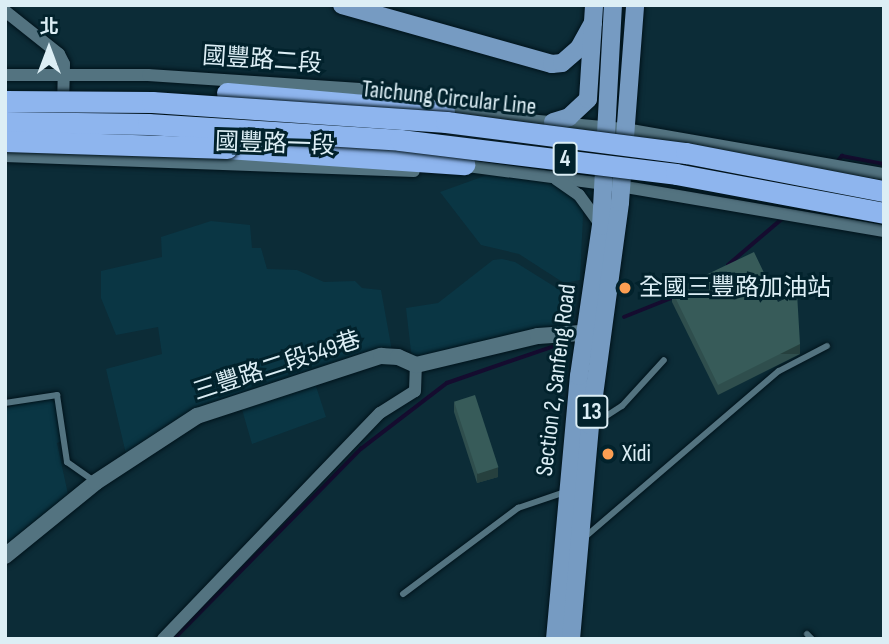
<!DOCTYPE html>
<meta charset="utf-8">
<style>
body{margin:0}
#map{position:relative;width:889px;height:644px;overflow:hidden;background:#0c2c37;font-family:"Sofia Sans Condensed","Noto Sans TC",sans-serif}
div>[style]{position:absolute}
.built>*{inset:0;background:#0a3644}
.stream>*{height:3.5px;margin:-1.75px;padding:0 1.75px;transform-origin:1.75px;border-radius:1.75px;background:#150c2f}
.roads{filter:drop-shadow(0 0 2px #00131b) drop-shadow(0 0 2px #00131b)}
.service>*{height:6px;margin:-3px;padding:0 3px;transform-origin:3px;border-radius:3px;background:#537380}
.minor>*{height:12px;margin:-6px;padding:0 6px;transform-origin:6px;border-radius:6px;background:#537380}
.tertiary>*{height:16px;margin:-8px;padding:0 8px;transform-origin:8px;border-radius:8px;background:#537380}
.primary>*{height:18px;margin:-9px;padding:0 9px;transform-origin:9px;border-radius:9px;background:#769bc2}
.motorway>*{height:21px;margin:-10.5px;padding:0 10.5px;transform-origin:10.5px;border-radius:10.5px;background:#8eb5ee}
.bridges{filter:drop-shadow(0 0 2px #00131b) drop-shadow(0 0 2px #00131b)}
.motorway-bridge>*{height:21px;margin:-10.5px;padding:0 10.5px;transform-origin:10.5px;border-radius:10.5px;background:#8eb5ee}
.wall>*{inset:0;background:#2f4e4d}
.shaded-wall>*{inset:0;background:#26403e;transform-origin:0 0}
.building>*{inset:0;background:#375b59;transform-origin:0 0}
.dots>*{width:19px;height:19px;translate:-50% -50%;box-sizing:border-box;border:4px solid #02222c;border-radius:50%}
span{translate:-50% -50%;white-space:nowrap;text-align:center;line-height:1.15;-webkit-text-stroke:6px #02222c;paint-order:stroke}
.shield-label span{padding:2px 5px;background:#02222c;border:2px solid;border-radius:5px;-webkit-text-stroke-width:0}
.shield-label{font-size:23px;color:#dceef5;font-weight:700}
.street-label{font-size:24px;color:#dceef5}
.poi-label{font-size:24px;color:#dceef5}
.left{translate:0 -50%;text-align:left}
.frame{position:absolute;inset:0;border:7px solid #dceef5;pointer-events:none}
.north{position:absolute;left:14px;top:14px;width:70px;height:70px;-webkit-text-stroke:5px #02222c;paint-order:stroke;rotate:0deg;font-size:19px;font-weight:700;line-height:28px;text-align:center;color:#dceef5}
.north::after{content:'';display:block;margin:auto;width:24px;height:32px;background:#dceef5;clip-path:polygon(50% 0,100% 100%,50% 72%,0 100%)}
</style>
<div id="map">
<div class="built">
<i style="clip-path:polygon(490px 174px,555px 175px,584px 193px,580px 280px,564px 283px,519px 254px,481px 245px,440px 192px)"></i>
<i style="clip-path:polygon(211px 221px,250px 225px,252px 248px,261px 248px,267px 269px,297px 270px,324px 282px,355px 281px,362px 288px,381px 290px,392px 351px,312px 374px,326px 417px,252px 444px,239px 399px,126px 454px,106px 369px,162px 354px,158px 327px,116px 335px,101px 298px,101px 271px,162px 257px,161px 237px)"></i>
<i style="clip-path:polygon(502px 259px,515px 262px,576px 300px,573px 323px,412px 360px,406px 308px,438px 303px,493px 260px)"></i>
<i style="clip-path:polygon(50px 398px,56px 399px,62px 441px,57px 443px,69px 499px,5px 551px,5px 408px)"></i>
</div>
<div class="stream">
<i style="left:837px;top:162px;width:8px;rotate:-50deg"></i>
<i style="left:842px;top:156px;width:43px;rotate:10.8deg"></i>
<i style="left:728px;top:265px;width:72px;rotate:-40.5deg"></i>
<i style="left:624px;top:317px;width:54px;rotate:-21.8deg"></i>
<i style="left:174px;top:639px;width:267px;rotate:-45.5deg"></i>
<i style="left:361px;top:449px;width:108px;rotate:-37.5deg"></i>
<i style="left:447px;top:383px;width:123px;rotate:-19deg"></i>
</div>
<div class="roads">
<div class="service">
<i style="left:5px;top:403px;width:53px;rotate:-8.7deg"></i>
<i style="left:57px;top:395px;width:68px;rotate:81.5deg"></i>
<i style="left:67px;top:462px;width:33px;rotate:35deg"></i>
<i style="left:594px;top:424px;width:33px;rotate:-33deg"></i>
<i style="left:622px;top:406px;width:62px;rotate:-47.6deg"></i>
<i style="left:585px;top:537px;width:255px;rotate:-40.6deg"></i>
<i style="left:779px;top:371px;width:54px;rotate:-27.5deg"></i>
<i style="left:403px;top:594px;width:144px;rotate:-36.8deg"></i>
<i style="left:518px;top:508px;width:50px;rotate:-18.8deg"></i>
<i style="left:807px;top:634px;width:7px;rotate:45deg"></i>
</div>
<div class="minor">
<i style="left:5px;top:11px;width:69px;rotate:38.5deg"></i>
<i style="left:59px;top:54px;width:11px;rotate:63deg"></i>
<i style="left:64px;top:64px;width:43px;rotate:91.3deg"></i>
<i style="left:5px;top:75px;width:143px"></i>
<i style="left:148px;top:75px;width:239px;rotate:3.8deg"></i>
<i style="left:386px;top:91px;width:32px;rotate:11deg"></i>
<i style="left:417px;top:97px;width:31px;rotate:29deg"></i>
<i style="left:444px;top:112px;width:182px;rotate:5.4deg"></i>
<i style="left:625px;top:129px;width:263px;rotate:9.9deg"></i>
<i style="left:5px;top:156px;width:409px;rotate:2.1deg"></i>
<i style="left:636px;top:157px;width:157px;rotate:9.9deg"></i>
<i style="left:460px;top:165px;width:161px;rotate:7.5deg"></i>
<i style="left:620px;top:186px;width:268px;rotate:9.7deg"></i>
<i style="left:556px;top:179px;width:28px;rotate:35deg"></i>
<i style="left:579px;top:195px;width:37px;rotate:54deg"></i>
<i style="left:860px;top:197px;width:25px;rotate:12deg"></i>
<i style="left:163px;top:639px;width:313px;rotate:-46.2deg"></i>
<i style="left:380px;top:413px;width:41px;rotate:-32.2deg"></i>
<i style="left:415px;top:391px;width:26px;rotate:-88deg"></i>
</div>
<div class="tertiary">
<i style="left:5px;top:556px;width:117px;rotate:-39.1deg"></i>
<i style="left:96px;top:482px;width:121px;rotate:-33.2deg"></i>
<i style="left:197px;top:416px;width:194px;rotate:-18.1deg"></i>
<i style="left:381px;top:356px;width:17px;rotate:3deg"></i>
<i style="left:398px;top:357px;width:20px;rotate:24deg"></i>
<i style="left:416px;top:365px;width:125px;rotate:-13.4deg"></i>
<i style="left:538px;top:336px;width:57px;rotate:-4deg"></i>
</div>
<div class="primary">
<i style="left:342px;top:5px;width:218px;rotate:15.7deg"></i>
<i style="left:552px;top:64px;width:10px;rotate:-6deg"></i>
<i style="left:562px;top:63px;width:23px;rotate:-41deg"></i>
<i style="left:579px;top:48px;width:29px;rotate:-61deg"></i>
<i style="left:553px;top:122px;width:17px;rotate:-17deg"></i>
<i style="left:569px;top:117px;width:26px;rotate:-43deg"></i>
<i style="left:588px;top:99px;width:94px;rotate:-86.3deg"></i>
<i style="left:555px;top:639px;width:264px;rotate:-84.8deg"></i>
<i style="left:579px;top:376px;width:152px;rotate:-81.7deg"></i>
<i style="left:601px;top:226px;width:221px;rotate:-86.9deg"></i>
<i style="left:571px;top:639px;width:215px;rotate:-84.9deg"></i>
<i style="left:590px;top:425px;width:225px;rotate:-82.3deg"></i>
<i style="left:620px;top:202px;width:198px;rotate:-85.6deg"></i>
</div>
<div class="motorway">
<i style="left:227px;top:93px;width:218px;rotate:5deg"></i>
<i style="left:438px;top:146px;width:30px;rotate:-17deg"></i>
<i style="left:467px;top:137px;width:81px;rotate:6.4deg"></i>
<i style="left:227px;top:148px;width:238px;rotate:3.9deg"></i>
</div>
</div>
<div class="bridges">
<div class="motorway-bridge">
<i style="left:5px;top:101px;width:147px;rotate:0.4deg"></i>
<i style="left:152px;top:102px;width:295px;rotate:3.9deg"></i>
<i style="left:446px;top:122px;width:242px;rotate:7.4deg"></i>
<i style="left:686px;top:153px;width:202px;rotate:10.9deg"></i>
<i style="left:5px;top:122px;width:143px;rotate:0.8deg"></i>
<i style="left:148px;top:124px;width:253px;rotate:3.6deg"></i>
<i style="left:400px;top:140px;width:278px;rotate:7deg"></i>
<i style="left:676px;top:174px;width:212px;rotate:10.6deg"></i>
<i style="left:5px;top:141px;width:222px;rotate:1.8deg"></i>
</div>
</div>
<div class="wall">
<i style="clip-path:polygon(672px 291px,800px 354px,718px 395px,672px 302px)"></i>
<i style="clip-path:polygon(454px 402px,498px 477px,477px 483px,454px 412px)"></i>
</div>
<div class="shaded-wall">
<i style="left:800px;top:344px;width:10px;height:92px;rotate:90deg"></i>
<i style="clip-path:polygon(498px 467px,498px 477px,477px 483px,477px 473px)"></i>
</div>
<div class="building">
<i style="clip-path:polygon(754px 252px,778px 302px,797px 293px,800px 344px,718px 385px,672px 291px)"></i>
<i style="left:475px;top:395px;width:76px;height:22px;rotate:72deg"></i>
</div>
<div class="dots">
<i style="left:625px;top:288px;background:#fc9e52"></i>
<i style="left:608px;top:454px;background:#fc9e52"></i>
</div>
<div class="shield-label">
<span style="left:565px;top:159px">4</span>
<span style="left:592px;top:412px">13</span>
</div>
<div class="street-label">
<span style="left:262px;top:60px;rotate:4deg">國豐路二段</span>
<span style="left:449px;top:98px;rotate:6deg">Taichung Circular Line</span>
<span style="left:275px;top:144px;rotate:2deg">國豐路一段</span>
<span style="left:277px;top:366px;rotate:-18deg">三豐路二段549巷</span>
<span style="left:556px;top:380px;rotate:-83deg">Section 2, Sanfeng Road</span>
</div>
<div class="poi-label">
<span class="left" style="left:639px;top:288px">全國三豐路加油站</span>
<span class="left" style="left:622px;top:454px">Xidi</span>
</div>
<div class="frame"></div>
<div class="north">北</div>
</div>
